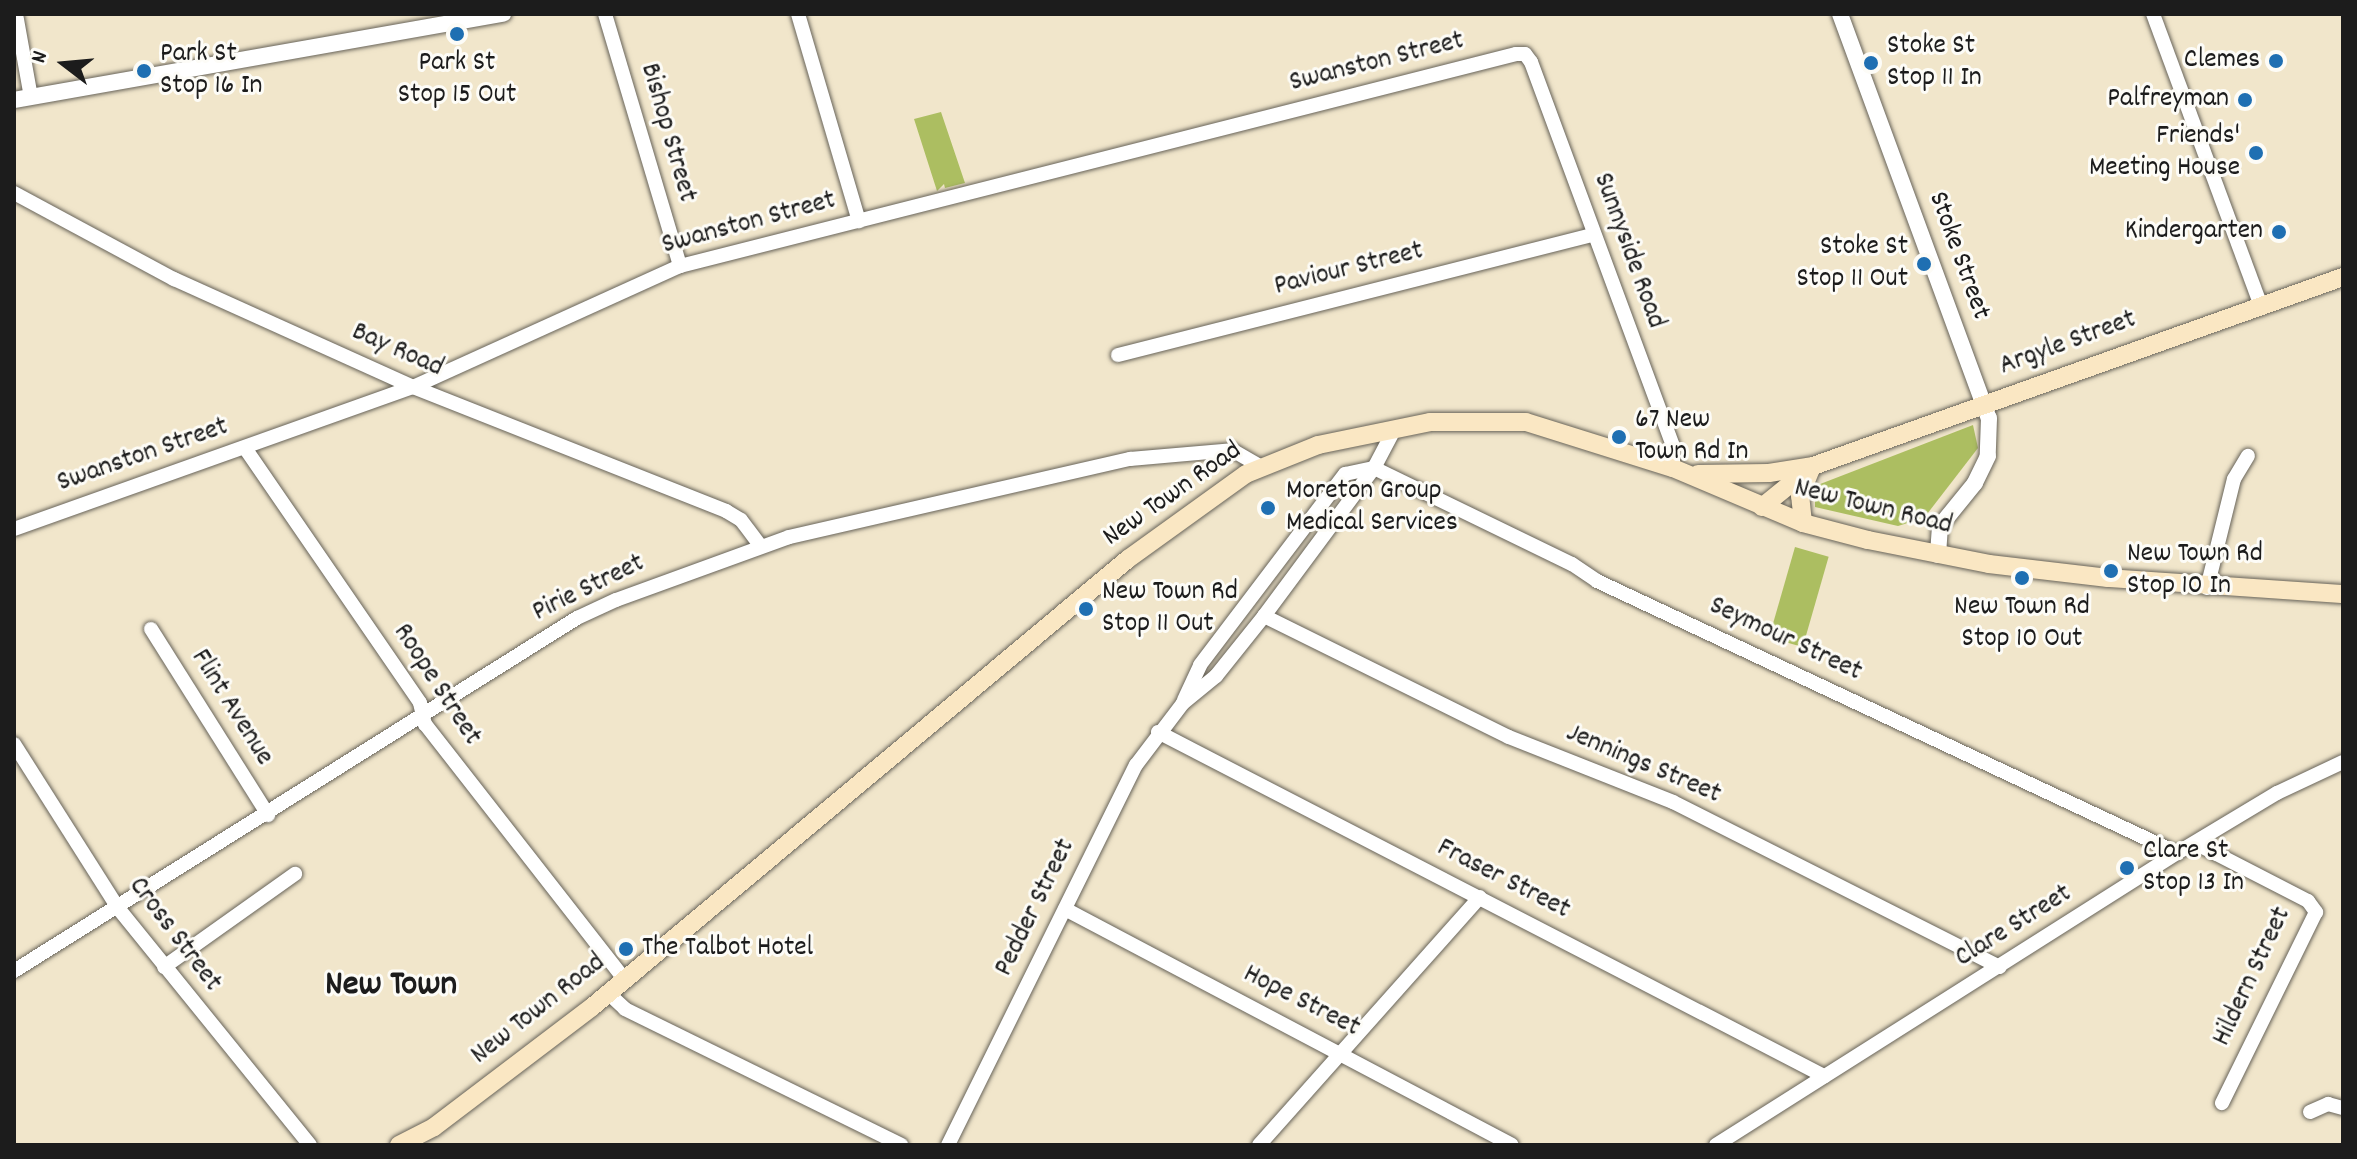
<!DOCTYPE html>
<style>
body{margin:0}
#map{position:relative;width:2357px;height:1159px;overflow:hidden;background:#f1e6cb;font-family:Dekko,sans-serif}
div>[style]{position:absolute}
.green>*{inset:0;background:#acbe61;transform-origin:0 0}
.roads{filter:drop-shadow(0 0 2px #676359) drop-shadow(0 0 2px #676359)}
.minor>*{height:14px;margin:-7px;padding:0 7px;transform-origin:7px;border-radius:7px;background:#fff}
.tertiary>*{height:16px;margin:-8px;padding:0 8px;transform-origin:8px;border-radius:8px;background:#fff}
.secondary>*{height:18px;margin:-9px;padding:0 9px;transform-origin:9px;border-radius:9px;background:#fae7c3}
.dots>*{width:22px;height:22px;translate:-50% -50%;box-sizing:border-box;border:4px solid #fdfcf7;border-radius:50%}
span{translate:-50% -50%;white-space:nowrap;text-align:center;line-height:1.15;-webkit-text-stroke:6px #fdfcf7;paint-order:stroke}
.poi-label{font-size:28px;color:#1c1c1c}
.left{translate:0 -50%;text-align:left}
.right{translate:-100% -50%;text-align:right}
.street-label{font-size:28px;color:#1c1c1c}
.district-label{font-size:36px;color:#1c1c1c;font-weight:700}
.frame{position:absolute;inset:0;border:16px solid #1c1c1c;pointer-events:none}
.north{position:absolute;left:24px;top:24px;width:80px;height:80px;-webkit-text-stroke:6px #fdfcf7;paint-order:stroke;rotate:286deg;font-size:22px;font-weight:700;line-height:32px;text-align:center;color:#1c1c1c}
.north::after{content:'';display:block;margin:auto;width:28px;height:36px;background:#1c1c1c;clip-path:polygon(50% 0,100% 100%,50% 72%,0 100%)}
</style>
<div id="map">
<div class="green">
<i style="clip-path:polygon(941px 112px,965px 183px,945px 188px,944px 184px,937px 191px,914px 119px)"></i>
<i style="clip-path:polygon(1973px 425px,1978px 448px,1924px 518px,1898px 526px,1815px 507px,1815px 486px)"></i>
<i style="left:1795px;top:547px;width:35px;height:94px;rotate:16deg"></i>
</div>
<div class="roads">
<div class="minor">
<i style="left:16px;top:14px;width:84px;rotate:79.8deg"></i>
<i style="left:605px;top:14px;width:263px;rotate:73.4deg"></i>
<i style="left:798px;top:14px;width:216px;rotate:73.6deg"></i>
<i style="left:2153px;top:14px;width:311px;rotate:69.7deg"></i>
<i style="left:14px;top:193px;width:182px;rotate:28.3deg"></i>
<i style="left:174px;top:279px;width:262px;rotate:24.3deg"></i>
<i style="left:413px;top:387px;width:337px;rotate:21.6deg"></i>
<i style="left:726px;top:511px;width:17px;rotate:31deg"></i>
<i style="left:741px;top:520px;width:31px;rotate:53deg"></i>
<i style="left:1118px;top:355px;width:490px;rotate:-14.2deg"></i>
<i style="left:245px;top:448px;width:309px;rotate:55.5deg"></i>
<i style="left:420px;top:703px;width:22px;rotate:77deg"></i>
<i style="left:425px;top:724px;width:325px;rotate:52deg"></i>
<i style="left:1374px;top:468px;width:220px;rotate:25.9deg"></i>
<i style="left:1572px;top:564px;width:30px;rotate:34deg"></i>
<i style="left:1597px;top:581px;width:641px;rotate:25.12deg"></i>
<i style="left:14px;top:529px;width:424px;rotate:-19.6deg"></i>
<i style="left:413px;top:387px;width:293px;rotate:-24.4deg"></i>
<i style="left:680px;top:266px;width:862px;rotate:-14.23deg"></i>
<i style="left:1516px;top:54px;width:9px"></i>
<i style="left:1525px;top:54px;width:10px;rotate:53deg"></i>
<i style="left:1531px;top:62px;width:409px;rotate:69.7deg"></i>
<i style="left:1673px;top:446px;width:22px;rotate:90deg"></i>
<i style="left:2207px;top:588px;width:112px;rotate:-76.1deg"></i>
<i style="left:2234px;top:479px;width:27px;rotate:-59deg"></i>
<i style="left:1264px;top:616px;width:273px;rotate:26.3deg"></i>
<i style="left:1509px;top:737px;width:176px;rotate:21.6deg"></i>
<i style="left:1673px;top:802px;width:366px;rotate:26.8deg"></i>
<i style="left:151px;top:629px;width:220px;rotate:57.8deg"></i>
<i style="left:1184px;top:700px;width:38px;rotate:-65deg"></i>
<i style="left:1200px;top:665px;width:240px;rotate:-52.8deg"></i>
<i style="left:1345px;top:474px;width:30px;rotate:-12deg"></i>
<i style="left:1158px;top:732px;width:750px;rotate:27.32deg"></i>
<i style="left:14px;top:744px;width:194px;rotate:57.6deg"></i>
<i style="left:118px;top:908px;width:305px;rotate:51deg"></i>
<i style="left:2197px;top:844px;width:125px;rotate:27.2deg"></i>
<i style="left:2308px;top:901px;width:14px;rotate:54deg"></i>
<i style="left:2316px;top:912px;width:213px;rotate:116.2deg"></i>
<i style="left:1065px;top:909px;width:505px;rotate:27.83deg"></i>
<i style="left:164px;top:967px;width:161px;rotate:-35.4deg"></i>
<i style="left:14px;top:971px;width:665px;rotate:-32.09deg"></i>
<i style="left:577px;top:618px;width:43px;rotate:-24.8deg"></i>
<i style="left:616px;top:600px;width:184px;rotate:-20deg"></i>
<i style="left:789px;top:537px;width:350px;rotate:-12.9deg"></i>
<i style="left:1130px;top:459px;width:102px;rotate:-5deg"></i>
<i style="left:1232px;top:450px;width:32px;rotate:30deg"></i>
<i style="left:608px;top:993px;width:23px;rotate:43deg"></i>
<i style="left:625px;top:1009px;width:308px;rotate:26.2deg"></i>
<i style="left:2310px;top:1112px;width:20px;rotate:-24deg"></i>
<i style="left:2328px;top:1104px;width:16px;rotate:15deg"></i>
<i style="left:948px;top:1145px;width:424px;rotate:-63.7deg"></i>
<i style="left:1136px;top:765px;width:78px;rotate:-52.8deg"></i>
<i style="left:1183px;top:703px;width:43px;rotate:-39.3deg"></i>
<i style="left:1216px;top:676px;width:77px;rotate:-51.3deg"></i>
<i style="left:1264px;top:616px;width:184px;rotate:-53.4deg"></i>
<i style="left:1374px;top:468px;width:45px;rotate:-62.3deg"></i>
<i style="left:1259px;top:1145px;width:332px;rotate:-48.3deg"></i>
<i style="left:1716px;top:1145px;width:546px;rotate:-32.35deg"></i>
<i style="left:2177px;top:853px;width:117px;rotate:-31deg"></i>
<i style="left:2277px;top:793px;width:73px;rotate:-25.2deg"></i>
</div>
<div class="tertiary">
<i style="left:1840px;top:14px;width:431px;rotate:69.8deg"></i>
<i style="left:1989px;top:418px;width:38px;rotate:92deg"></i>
<i style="left:1988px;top:456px;width:30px;rotate:116deg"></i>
<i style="left:1975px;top:483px;width:55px;rotate:129.1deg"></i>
<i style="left:1940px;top:526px;width:29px;rotate:94deg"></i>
<i style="left:14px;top:100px;width:497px;rotate:-10deg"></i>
</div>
<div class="secondary">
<i style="left:1698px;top:474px;width:71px;rotate:-0.8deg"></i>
<i style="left:1769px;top:473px;width:45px;rotate:-9deg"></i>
<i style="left:1813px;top:466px;width:563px;rotate:-19.63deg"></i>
<i style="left:1762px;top:507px;width:62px;rotate:-39.1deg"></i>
<i style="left:1803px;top:523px;width:27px;rotate:-96deg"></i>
<i style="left:1800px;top:496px;width:29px;rotate:-68deg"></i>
<i style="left:399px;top:1145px;width:39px;rotate:-27deg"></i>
<i style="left:434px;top:1127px;width:198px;rotate:-37.2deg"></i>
<i style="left:592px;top:1007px;width:699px;rotate:-39.89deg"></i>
<i style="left:1128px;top:559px;width:145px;rotate:-35.8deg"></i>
<i style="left:1246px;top:474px;width:78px;rotate:-21.9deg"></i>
<i style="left:1318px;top:445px;width:114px;rotate:-11.6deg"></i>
<i style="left:1430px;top:422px;width:96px"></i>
<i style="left:1526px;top:422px;width:154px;rotate:17.4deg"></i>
<i style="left:1673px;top:468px;width:141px;rotate:22.9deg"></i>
<i style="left:1803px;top:523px;width:67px;rotate:14.7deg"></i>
<i style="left:1868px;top:540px;width:123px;rotate:11.2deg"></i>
<i style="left:1989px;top:564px;width:120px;rotate:6.7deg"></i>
<i style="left:2108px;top:578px;width:236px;rotate:3.9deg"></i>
</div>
</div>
<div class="dots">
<i style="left:457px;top:34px;background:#1f6fb2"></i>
<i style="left:2276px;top:61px;background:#1f6fb2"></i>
<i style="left:1871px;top:63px;background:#1f6fb2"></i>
<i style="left:144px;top:71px;background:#1f6fb2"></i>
<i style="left:2245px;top:100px;background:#1f6fb2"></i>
<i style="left:2256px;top:153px;background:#1f6fb2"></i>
<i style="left:2279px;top:232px;background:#1f6fb2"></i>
<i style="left:1924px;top:264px;background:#1f6fb2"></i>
<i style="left:1619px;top:437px;background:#1f6fb2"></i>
<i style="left:1268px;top:508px;background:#1f6fb2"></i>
<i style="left:2111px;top:571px;background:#1f6fb2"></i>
<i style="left:2022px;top:578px;background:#1f6fb2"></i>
<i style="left:1086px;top:609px;background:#1f6fb2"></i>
<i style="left:2127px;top:868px;background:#1f6fb2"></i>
<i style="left:626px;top:949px;background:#1f6fb2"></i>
</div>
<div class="poi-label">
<span class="left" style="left:1887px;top:63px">Stoke St<br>Stop 11 In</span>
<span class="left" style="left:160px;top:71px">Park St<br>Stop 16 In</span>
<span class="right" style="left:2260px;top:61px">Clemes</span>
<span style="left:457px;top:80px">Park St<br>Stop 15 Out</span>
<span class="right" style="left:2229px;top:100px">Palfreyman</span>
<span class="right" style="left:2240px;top:153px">Friends'<br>Meeting House</span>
<span class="right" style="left:2263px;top:232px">Kindergarten</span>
<span class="right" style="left:1908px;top:264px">Stoke St<br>Stop 11 Out</span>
<span class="left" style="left:1635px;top:437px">67 New<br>Town Rd In</span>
<span class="left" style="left:1286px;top:508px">Moreton Group<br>Medical Services</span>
<span class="left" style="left:2127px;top:571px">New Town Rd<br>Stop 10 In</span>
<span class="left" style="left:1102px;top:609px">New Town Rd<br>Stop 11 Out</span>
<span style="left:2022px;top:624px">New Town Rd<br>Stop 10 Out</span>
<span class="left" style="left:2143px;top:868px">Clare St<br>Stop 13 In</span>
<span class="left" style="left:642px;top:949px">The Talbot Hotel</span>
</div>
<div class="street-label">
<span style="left:1377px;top:63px;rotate:-14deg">Swanston Street</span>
<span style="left:667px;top:133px;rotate:74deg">Bishop Street</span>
<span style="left:749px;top:224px;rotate:-15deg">Swanston Street</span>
<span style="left:1628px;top:251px;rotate:70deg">Sunnyside Road</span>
<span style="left:1958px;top:256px;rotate:70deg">Stoke Street</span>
<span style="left:1349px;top:270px;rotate:-14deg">Paviour Street</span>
<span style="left:2068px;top:344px;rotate:-20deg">Argyle Street</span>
<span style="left:397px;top:351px;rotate:24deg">Bay Road</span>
<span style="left:143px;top:456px;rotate:-19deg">Swanston Street</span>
<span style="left:1173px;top:495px;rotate:-35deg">New Town Road</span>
<span style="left:1873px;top:508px;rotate:14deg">New Town Road</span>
<span style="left:589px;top:589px;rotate:-26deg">Pirie Street</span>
<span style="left:1785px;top:640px;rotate:25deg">Seymour Street</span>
<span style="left:436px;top:685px;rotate:57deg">Roope Street</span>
<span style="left:231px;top:708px;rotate:58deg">Flint Avenue</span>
<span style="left:1643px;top:765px;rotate:23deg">Jennings Street</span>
<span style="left:1503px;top:880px;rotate:27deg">Fraser Street</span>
<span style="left:1036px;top:908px;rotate:-64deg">Pedder Street</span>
<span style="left:2014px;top:927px;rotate:-32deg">Clare Street</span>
<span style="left:174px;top:935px;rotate:53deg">Cross Street</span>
<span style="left:2253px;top:977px;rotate:-65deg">Hildern Street</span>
<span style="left:1301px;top:1002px;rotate:27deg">Hope Street</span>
<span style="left:539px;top:1010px;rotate:-38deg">New Town Road</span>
</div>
<div class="district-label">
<span style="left:391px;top:987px">New Town</span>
</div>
<div class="frame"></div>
<div class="north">N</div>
</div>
